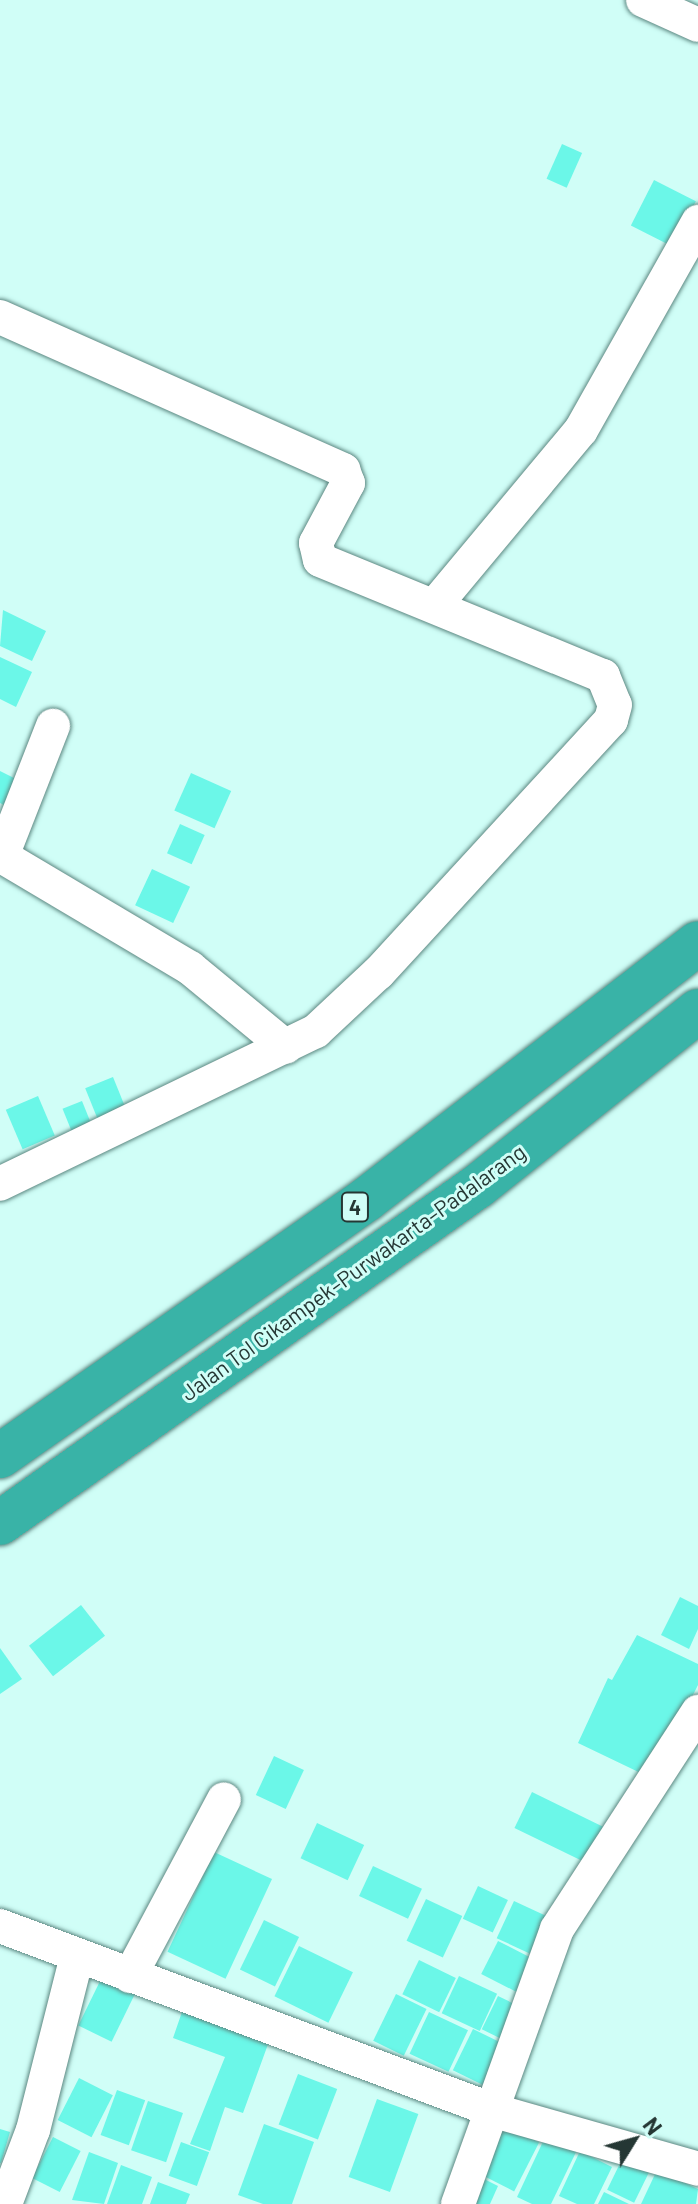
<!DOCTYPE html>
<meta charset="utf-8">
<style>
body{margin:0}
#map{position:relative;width:698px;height:2204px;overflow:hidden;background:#d0fef7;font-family:Barlow,sans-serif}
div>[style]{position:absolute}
.building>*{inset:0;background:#6bf7e8;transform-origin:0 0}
.roads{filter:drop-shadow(0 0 2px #5c8781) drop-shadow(0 0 2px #5c8781)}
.minor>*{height:34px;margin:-17px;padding:0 17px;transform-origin:17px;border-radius:17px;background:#fff}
.highway>*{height:44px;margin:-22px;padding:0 22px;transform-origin:22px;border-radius:22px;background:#39b3a7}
span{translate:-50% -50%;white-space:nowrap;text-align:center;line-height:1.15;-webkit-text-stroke:6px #d0fef7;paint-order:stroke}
.shield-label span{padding:2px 6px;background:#d0fef7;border:2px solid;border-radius:6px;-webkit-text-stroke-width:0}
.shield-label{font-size:20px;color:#253734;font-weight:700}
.street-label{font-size:22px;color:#253734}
.north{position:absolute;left:594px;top:2100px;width:80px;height:80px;-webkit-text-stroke:6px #d0fef7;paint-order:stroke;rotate:53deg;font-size:22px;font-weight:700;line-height:32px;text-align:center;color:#253734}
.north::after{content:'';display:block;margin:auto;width:28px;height:36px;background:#253734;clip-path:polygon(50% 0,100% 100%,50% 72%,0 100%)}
</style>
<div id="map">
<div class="building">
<i style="left:562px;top:144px;width:22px;height:38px;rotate:24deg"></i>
<i style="left:654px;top:180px;width:47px;height:51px;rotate:27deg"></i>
<i style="clip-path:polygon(3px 610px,46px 631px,32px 661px,0 646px)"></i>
<i style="clip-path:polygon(0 657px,32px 672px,16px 707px,0 699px)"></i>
<i style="clip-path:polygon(0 771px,18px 780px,6px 806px,0 803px)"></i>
<i style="left:191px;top:773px;width:44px;height:41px;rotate:24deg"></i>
<i style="left:180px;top:824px;width:27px;height:32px;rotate:24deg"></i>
<i style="left:152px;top:869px;width:42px;height:40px;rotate:25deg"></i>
<i style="left:113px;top:1077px;width:40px;height:30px;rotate:68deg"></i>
<i style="left:38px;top:1096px;width:43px;height:35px;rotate:67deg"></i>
<i style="left:82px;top:1101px;width:31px;height:21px;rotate:68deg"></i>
<i style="clip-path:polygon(680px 1597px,698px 1606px,698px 1629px,689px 1649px,661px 1635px)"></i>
<i style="left:81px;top:1605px;width:39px;height:66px;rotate:52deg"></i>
<i style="clip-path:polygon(637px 1635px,698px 1664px,698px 1685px,651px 1778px,578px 1743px,608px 1678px,612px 1680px)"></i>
<i style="clip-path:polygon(0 1648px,22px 1679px,0 1694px)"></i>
<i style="left:274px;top:1756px;width:33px;height:43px;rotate:25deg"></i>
<i style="left:532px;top:1792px;width:87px;height:40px;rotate:26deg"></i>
<i style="left:317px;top:1823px;width:52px;height:39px;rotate:25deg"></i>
<i style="left:214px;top:1852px;width:64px;height:110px;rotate:25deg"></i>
<i style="left:373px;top:1866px;width:54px;height:33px;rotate:25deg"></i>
<i style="left:478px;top:1886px;width:33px;height:36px;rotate:25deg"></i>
<i style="left:426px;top:1899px;width:40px;height:46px;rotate:25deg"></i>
<i style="left:514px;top:1901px;width:47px;height:41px;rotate:25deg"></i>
<i style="left:264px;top:1920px;width:39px;height:55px;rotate:26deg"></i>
<i style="left:498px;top:1941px;width:45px;height:37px;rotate:27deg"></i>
<i style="left:299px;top:1946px;width:60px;height:56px;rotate:26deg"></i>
<i style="left:419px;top:1960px;width:41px;height:38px;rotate:26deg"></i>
<i style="left:459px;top:1976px;width:42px;height:41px;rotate:25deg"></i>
<i style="left:102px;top:1977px;width:37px;height:54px;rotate:26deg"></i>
<i style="left:396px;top:1994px;width:34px;height:52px;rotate:26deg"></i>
<i style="left:498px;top:1996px;width:30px;height:37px;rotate:26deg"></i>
<i style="clip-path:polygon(183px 2009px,271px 2036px,243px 2113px,225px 2107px,210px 2151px,190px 2144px,225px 2057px,173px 2038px)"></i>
<i style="left:429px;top:2012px;width:43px;height:46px;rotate:25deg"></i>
<i style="left:473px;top:2029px;width:37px;height:46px;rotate:26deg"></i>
<i style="left:298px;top:2074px;width:42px;height:54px;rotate:21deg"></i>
<i style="left:79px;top:2078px;width:38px;height:47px;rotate:27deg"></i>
<i style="left:117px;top:2090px;width:30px;height:48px;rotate:20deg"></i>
<i style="left:377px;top:2099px;width:44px;height:83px;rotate:20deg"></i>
<i style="left:148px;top:2101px;width:37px;height:52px;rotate:19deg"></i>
<i style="left:499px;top:2122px;width:45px;height:55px;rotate:27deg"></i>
<i style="clip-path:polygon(264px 2124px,314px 2142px,292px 2204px,263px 2204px,238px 2195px)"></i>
<i style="clip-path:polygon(0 2129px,10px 2132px,1px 2163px,0 2163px)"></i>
<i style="clip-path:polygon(547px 2133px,578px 2148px,551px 2204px,532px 2204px,517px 2197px)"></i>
<i style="left:53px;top:2137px;width:31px;height:46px;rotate:27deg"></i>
<i style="left:181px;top:2142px;width:30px;height:36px;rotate:20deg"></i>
<i style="clip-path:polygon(580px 2151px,612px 2167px,594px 2204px,577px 2204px,559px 2196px)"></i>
<i style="left:626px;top:2151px;width:30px;height:43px;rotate:26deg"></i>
<i style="clip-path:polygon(89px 2152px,118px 2163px,104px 2204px,72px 2200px)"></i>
<i style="clip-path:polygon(121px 2165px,152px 2177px,142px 2204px,107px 2204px)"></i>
<i style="clip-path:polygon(657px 2170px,698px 2189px,696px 2204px,641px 2204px)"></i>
<i style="clip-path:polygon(474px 2174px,498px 2186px,490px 2204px,460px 2204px)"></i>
<i style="clip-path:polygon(158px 2182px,190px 2194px,186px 2204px,150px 2204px)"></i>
<i style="clip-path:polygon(604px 2192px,629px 2204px,598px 2204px)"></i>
</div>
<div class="roads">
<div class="minor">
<i style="left:643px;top:0;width:60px;rotate:24.4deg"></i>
<i style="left:0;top:317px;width:376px;rotate:24deg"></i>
<i style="left:343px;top:470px;width:14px;rotate:69deg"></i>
<i style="left:348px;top:483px;width:68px;rotate:118.1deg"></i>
<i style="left:316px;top:543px;width:17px;rotate:77deg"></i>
<i style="left:320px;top:560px;width:306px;rotate:22.3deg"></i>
<i style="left:603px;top:676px;width:31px;rotate:68deg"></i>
<i style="left:615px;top:705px;width:16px;rotate:105deg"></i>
<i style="left:611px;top:720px;width:344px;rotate:132.6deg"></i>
<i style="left:378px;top:973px;width:85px;rotate:136.9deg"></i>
<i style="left:316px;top:1031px;width:351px;rotate:154.2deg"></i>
<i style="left:436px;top:604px;width:226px;rotate:-50.2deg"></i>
<i style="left:581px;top:430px;width:239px;rotate:-60.6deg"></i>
<i style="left:0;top:855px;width:221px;rotate:30.7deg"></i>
<i style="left:190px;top:968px;width:124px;rotate:39.5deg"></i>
<i style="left:2px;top:856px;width:140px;rotate:-68.6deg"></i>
<i style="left:0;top:1926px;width:528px;rotate:20.49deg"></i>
<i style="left:495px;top:2111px;width:211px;rotate:15.9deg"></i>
<i style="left:130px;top:1976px;width:200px;rotate:-62deg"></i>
<i style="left:5px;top:2204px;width:79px;rotate:-69.3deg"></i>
<i style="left:33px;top:2130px;width:179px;rotate:-75.8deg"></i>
<i style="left:458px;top:2204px;width:292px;rotate:-70.2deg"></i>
<i style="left:557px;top:1929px;width:259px;rotate:-57deg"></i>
</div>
<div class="highway">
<i style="left:0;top:1456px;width:448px;rotate:-35deg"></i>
<i style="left:367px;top:1199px;width:418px;rotate:-37.7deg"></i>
<i style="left:0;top:1523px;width:585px;rotate:-35.18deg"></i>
<i style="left:478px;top:1186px;width:281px;rotate:-38.5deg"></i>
</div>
</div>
<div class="shield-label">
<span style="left:355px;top:1207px">4</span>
</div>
<div class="street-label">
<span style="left:353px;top:1272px;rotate:-36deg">Jalan Tol Cikampek–Purwakarta–Padalarang</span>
</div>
<div class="north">N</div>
</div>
